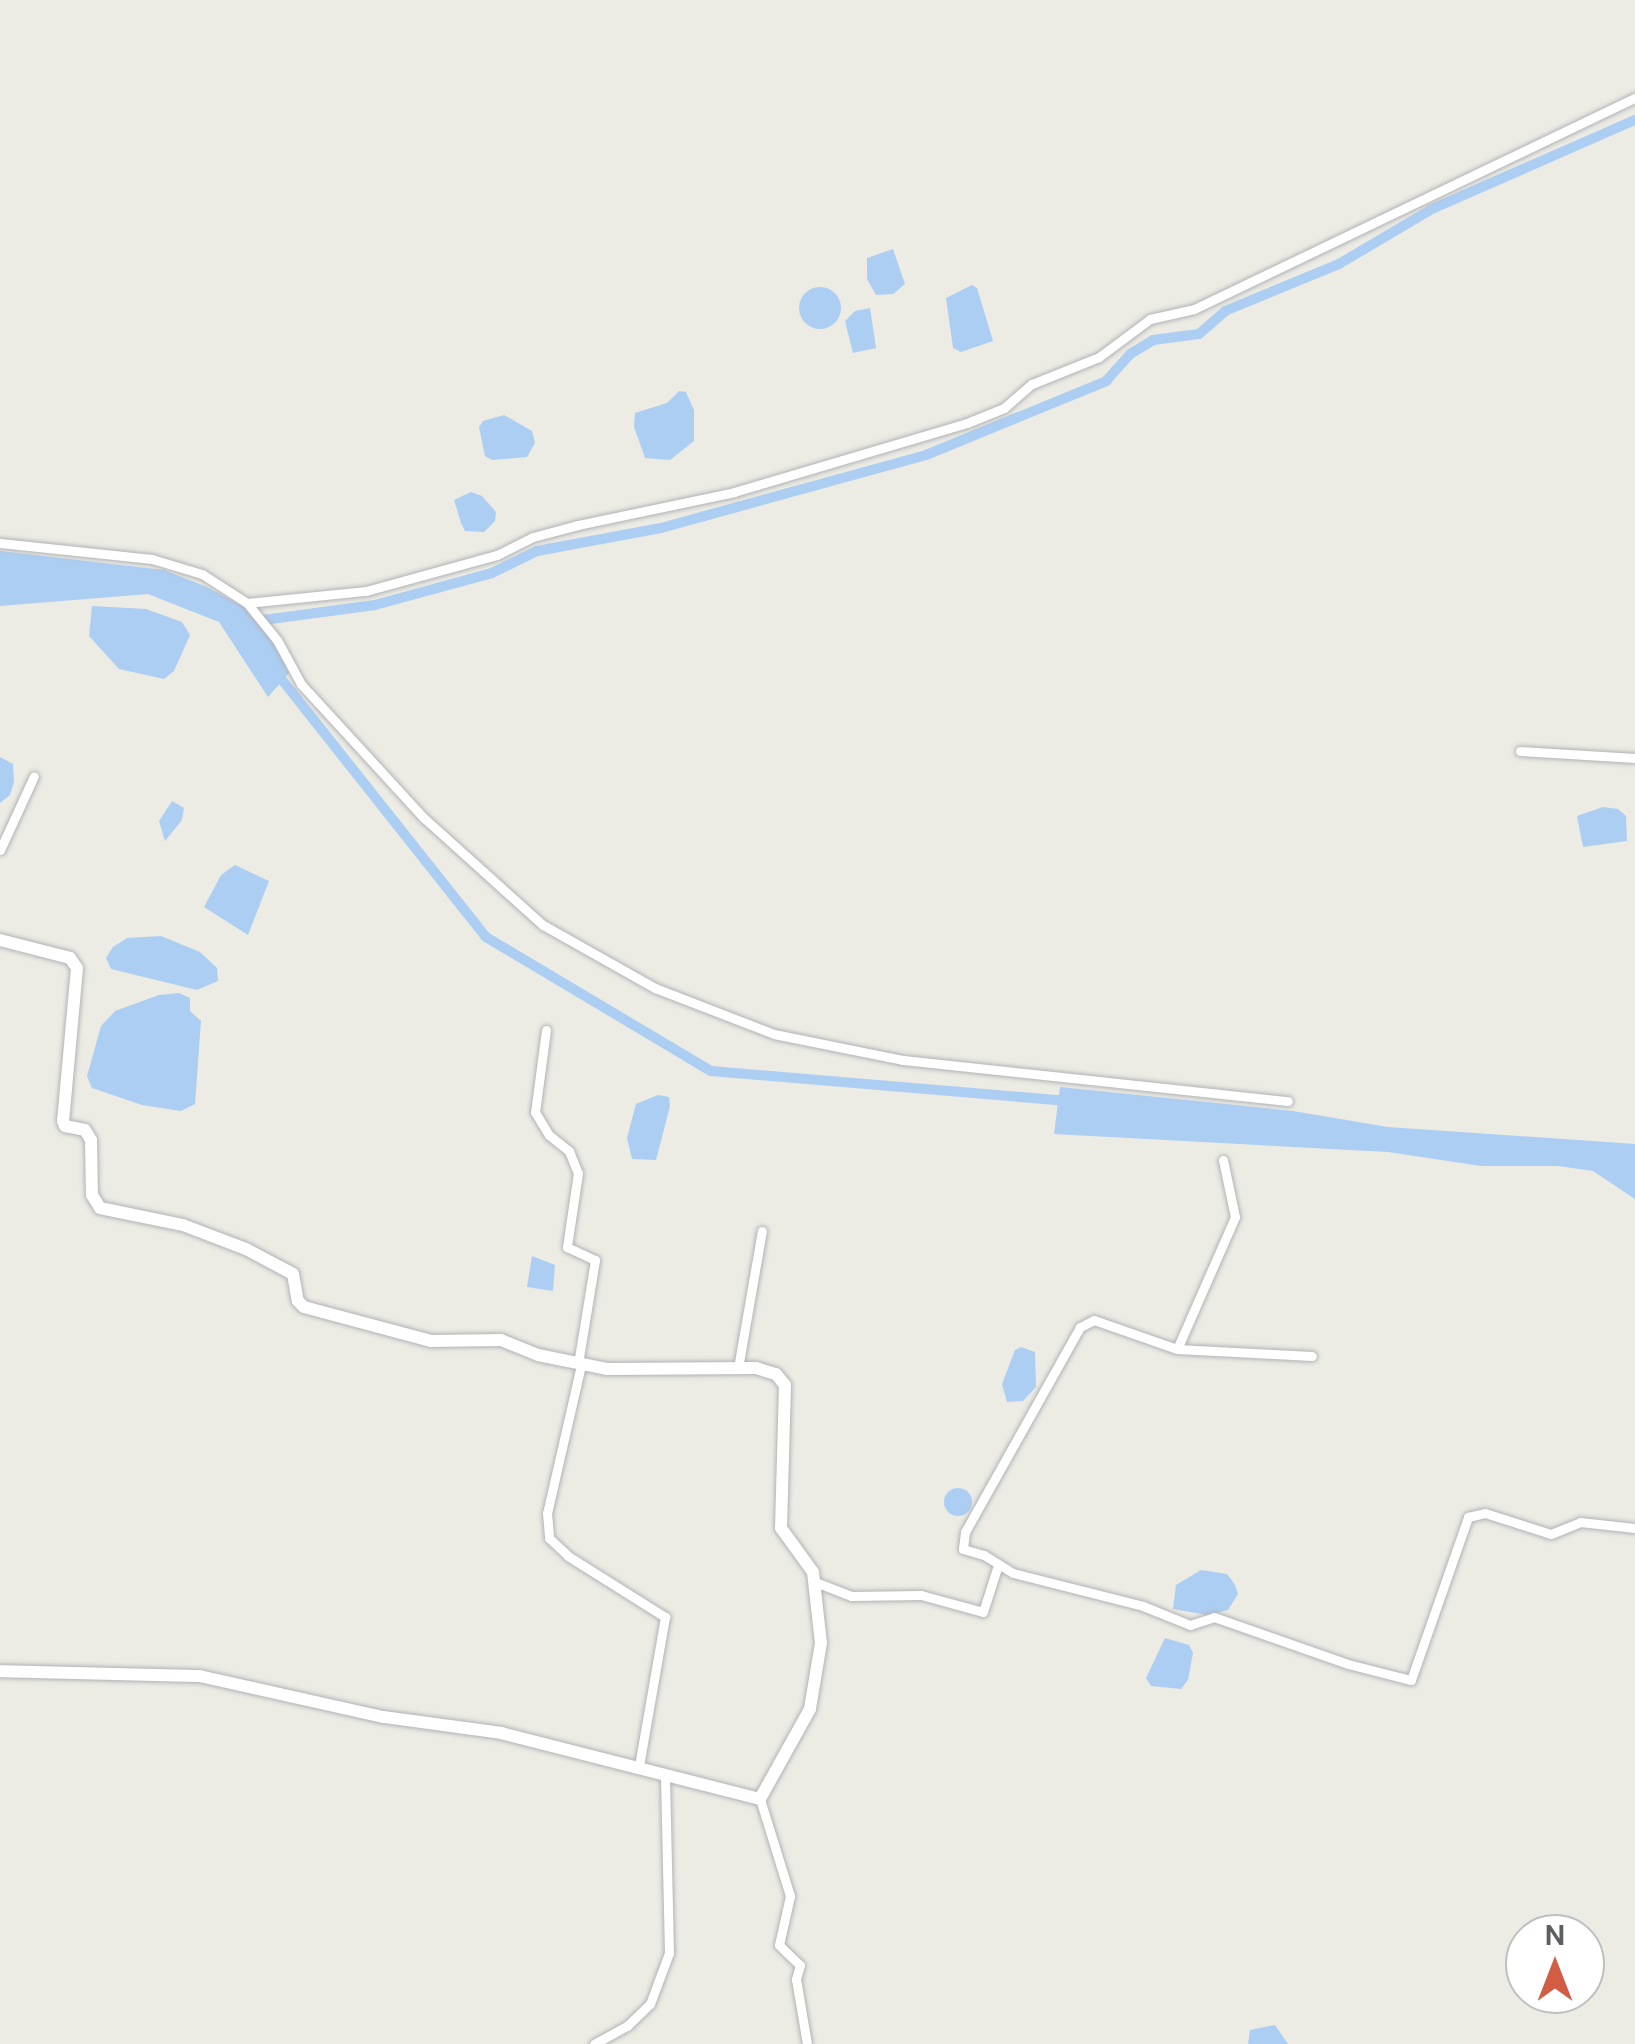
<!DOCTYPE html>
<style>
body{margin:0}
#map{position:relative;width:1635px;height:2044px;overflow:hidden;background:#ecebe4;font-family:"DM Sans",sans-serif}
div>[style]{position:absolute}
.water>*{inset:0;background:#adcef3}
.round{border-radius:50%}
.canal>*{height:10px;margin:-5px;padding:0 5px;transform-origin:5px;border-radius:5px;background:#adcef3}
.roads{filter:drop-shadow(0 0 2px #b1b3b7) drop-shadow(0 0 2px #b1b3b7)}
.street>*{height:9px;margin:-4.5px;padding:0 4.5px;transform-origin:4.5px;border-radius:4.5px;background:#fff}
.secondary>*{height:12px;margin:-6px;padding:0 6px;transform-origin:6px;border-radius:6px;background:#fff}
span{translate:-50% -50%;white-space:nowrap;text-align:center;line-height:1.15;-webkit-text-stroke:8px #fff;paint-order:stroke}
.north{position:absolute;left:1505px;top:1914px;width:100px;height:100px;box-sizing:border-box;background:#fff;border:2px solid #bebfc0;border-radius:50%;rotate:0deg;font-size:28px;font-weight:700;line-height:40px;text-align:center;color:#5c5e62}
.north::after{content:'';display:block;margin:auto;width:35px;height:45px;background:#d25c44;clip-path:polygon(50% 0,100% 100%,50% 72%,0 100%)}
</style>
<div id="map">
<div class="water">
<i style="clip-path:polygon(893px 249px,905px 284px,893px 294px,876px 295px,867px 279px,867px 258px)"></i>
<i style="clip-path:polygon(972px 285px,977px 288px,993px 341px,961px 352px,953px 348px,946px 298px)"></i>
<i class="round" style="left:799px;top:287px;width:42px;height:42px"></i>
<i style="clip-path:polygon(870px 308px,876px 348px,853px 353px,845px 321px,855px 311px)"></i>
<i style="clip-path:polygon(679px 391px,686px 392px,694px 410px,694px 441px,670px 460px,645px 458px,634px 427px,635px 413px,667px 403px)"></i>
<i style="clip-path:polygon(504px 415px,532px 431px,535px 443px,527px 457px,492px 460px,485px 456px,479px 427px,483px 421px)"></i>
<i style="clip-path:polygon(471px 492px,482px 496px,496px 512px,495px 521px,484px 532px,465px 531px,461px 523px,454px 500px)"></i>
<i style="clip-path:polygon(0 551px,164px 570px,207px 587px,244px 607px,271px 635px,289px 673px,268px 697px,219px 622px,148px 594px,0 606px)"></i>
<i style="clip-path:polygon(92px 606px,146px 609px,182px 622px,190px 635px,174px 671px,164px 679px,119px 669px,89px 636px)"></i>
<i style="clip-path:polygon(0 757px,13px 764px,14px 782px,10px 795px,0 803px)"></i>
<i style="clip-path:polygon(172px 801px,184px 808px,182px 820px,165px 841px,159px 821px)"></i>
<i style="clip-path:polygon(1603px 807px,1618px 809px,1626px 816px,1627px 841px,1583px 847px,1577px 816px)"></i>
<i style="clip-path:polygon(235px 865px,269px 881px,248px 935px,204px 907px,221px 875px)"></i>
<i style="clip-path:polygon(161px 936px,200px 952px,217px 968px,218px 981px,197px 990px,111px 969px,106px 958px,113px 947px,127px 938px)"></i>
<i style="clip-path:polygon(179px 993px,190px 998px,190px 1011px,201px 1021px,195px 1104px,181px 1111px,142px 1105px,92px 1088px,87px 1076px,101px 1026px,115px 1011px,159px 995px)"></i>
<i style="clip-path:polygon(1060px 1087px,1293px 1111px,1388px 1127px,1635px 1144px,1635px 1199px,1593px 1171px,1558px 1166px,1481px 1166px,1388px 1152px,1054px 1134px)"></i>
<i style="clip-path:polygon(658px 1095px,669px 1097px,670px 1106px,656px 1160px,632px 1159px,627px 1138px,636px 1104px)"></i>
<i style="clip-path:polygon(532px 1256px,555px 1265px,553px 1291px,527px 1287px)"></i>
<i style="clip-path:polygon(1021px 1347px,1035px 1352px,1036px 1387px,1023px 1401px,1007px 1402px,1002px 1384px,1015px 1350px)"></i>
<i class="round" style="left:944px;top:1488px;width:28px;height:28px"></i>
<i style="clip-path:polygon(1201px 1570px,1227px 1574px,1235px 1585px,1238px 1594px,1228px 1610px,1208px 1615px,1173px 1609px,1176px 1585px)"></i>
<i style="clip-path:polygon(1165px 1638px,1189px 1645px,1193px 1653px,1188px 1680px,1181px 1689px,1151px 1686px,1146px 1678px)"></i>
<i style="clip-path:polygon(1275px 2025px,1288px 2044px,1248px 2044px,1250px 2030px)"></i>
</div>
<div class="canal">
<i style="left:256px;top:621px;width:120px;rotate:-7.7deg"></i>
<i style="left:375px;top:605px;width:121px;rotate:-15.3deg"></i>
<i style="left:492px;top:573px;width:50px;rotate:-26.1deg"></i>
<i style="left:537px;top:551px;width:126px;rotate:-10.5deg"></i>
<i style="left:661px;top:528px;width:275px;rotate:-15.4deg"></i>
<i style="left:926px;top:455px;width:195px;rotate:-22.3deg"></i>
<i style="left:1106px;top:381px;width:36px;rotate:-48deg"></i>
<i style="left:1130px;top:354px;width:27px;rotate:-31deg"></i>
<i style="left:1153px;top:340px;width:46px;rotate:-7.4deg"></i>
<i style="left:1199px;top:334px;width:35px;rotate:-41deg"></i>
<i style="left:1225px;top:311px;width:123px;rotate:-22.4deg"></i>
<i style="left:1339px;top:264px;width:108px;rotate:-30.6deg"></i>
<i style="left:1432px;top:209px;width:222px;rotate:-23.7deg"></i>
<i style="left:275px;top:671px;width:340px;rotate:51.6deg"></i>
<i style="left:486px;top:937px;width:262px;rotate:30.8deg"></i>
<i style="left:711px;top:1071px;width:361px;rotate:4.8deg"></i>
</div>
<div class="roads">
<div class="street">
<i style="left:0;top:543px;width:153px;rotate:6deg"></i>
<i style="left:152px;top:559px;width:52px;rotate:16.7deg"></i>
<i style="left:202px;top:574px;width:54px;rotate:32.8deg"></i>
<i style="left:247px;top:603px;width:120px;rotate:-5.8deg"></i>
<i style="left:366px;top:591px;width:136px;rotate:-15.4deg"></i>
<i style="left:497px;top:555px;width:40px;rotate:-26.6deg"></i>
<i style="left:533px;top:537px;width:47px;rotate:-14.9deg"></i>
<i style="left:578px;top:525px;width:159px;rotate:-11.9deg"></i>
<i style="left:734px;top:492px;width:243px;rotate:-16.5deg"></i>
<i style="left:967px;top:423px;width:40px;rotate:-22deg"></i>
<i style="left:1004px;top:408px;width:37px;rotate:-41deg"></i>
<i style="left:1032px;top:384px;width:72px;rotate:-21.9deg"></i>
<i style="left:1099px;top:357px;width:64px;rotate:-36.7deg"></i>
<i style="left:1150px;top:319px;width:45px;rotate:-12.8deg"></i>
<i style="left:1194px;top:309px;width:489px;rotate:-25.6deg"></i>
<i style="left:247px;top:603px;width:48px;rotate:51deg"></i>
<i style="left:277px;top:640px;width:50px;rotate:61.4deg"></i>
<i style="left:301px;top:684px;width:182px;rotate:47.5deg"></i>
<i style="left:424px;top:818px;width:160px;rotate:42deg"></i>
<i style="left:543px;top:925px;width:129px;rotate:29.4deg"></i>
<i style="left:655px;top:988px;width:128px;rotate:21.1deg"></i>
<i style="left:774px;top:1034px;width:132px;rotate:11.4deg"></i>
<i style="left:903px;top:1060px;width:387px;rotate:6.1deg"></i>
<i style="left:1520px;top:751px;width:115px;rotate:3.5deg"></i>
<i style="left:0;top:850px;width:81px;rotate:-65.3deg"></i>
<i style="left:546px;top:1030px;width:83px;rotate:97.6deg"></i>
<i style="left:535px;top:1112px;width:27px;rotate:59deg"></i>
<i style="left:549px;top:1135px;width:26px;rotate:39deg"></i>
<i style="left:569px;top:1151px;width:24px;rotate:68deg"></i>
<i style="left:578px;top:1173px;width:75px;rotate:98.5deg"></i>
<i style="left:567px;top:1247px;width:31px;rotate:25deg"></i>
<i style="left:595px;top:1260px;width:105px;rotate:99.3deg"></i>
<i style="left:1223px;top:1160px;width:58px;rotate:78.1deg"></i>
<i style="left:1235px;top:1217px;width:144px;rotate:113.7deg"></i>
<i style="left:1177px;top:1349px;width:88px;rotate:-160.7deg"></i>
<i style="left:1094px;top:1320px;width:16px;rotate:153deg"></i>
<i style="left:1080px;top:1327px;width:235px;rotate:119.3deg"></i>
<i style="left:965px;top:1532px;width:17px;rotate:97deg"></i>
<i style="left:963px;top:1549px;width:22px;rotate:16deg"></i>
<i style="left:984px;top:1555px;width:34px;rotate:32deg"></i>
<i style="left:1013px;top:1573px;width:134px;rotate:14.2deg"></i>
<i style="left:1143px;top:1606px;width:51px;rotate:22deg"></i>
<i style="left:1190px;top:1625px;width:25px;rotate:-18deg"></i>
<i style="left:1214px;top:1617px;width:142px;rotate:19.3deg"></i>
<i style="left:1348px;top:1664px;width:65px;rotate:14.3deg"></i>
<i style="left:1411px;top:1680px;width:173px;rotate:-70.7deg"></i>
<i style="left:1468px;top:1517px;width:17px;rotate:-13deg"></i>
<i style="left:1485px;top:1513px;width:69px;rotate:17.7deg"></i>
<i style="left:1551px;top:1534px;width:31px;rotate:-22deg"></i>
<i style="left:1580px;top:1522px;width:55px;rotate:6.2deg"></i>
<i style="left:1177px;top:1349px;width:135px;rotate:3deg"></i>
<i style="left:581px;top:1365px;width:152px;rotate:102.9deg"></i>
<i style="left:547px;top:1513px;width:25px;rotate:85deg"></i>
<i style="left:549px;top:1538px;width:26px;rotate:43deg"></i>
<i style="left:568px;top:1556px;width:115px;rotate:32.2deg"></i>
<i style="left:665px;top:1617px;width:151px;rotate:99.9deg"></i>
<i style="left:738px;top:1368px;width:139px;rotate:-80.1deg"></i>
<i style="left:815px;top:1582px;width:39px;rotate:21deg"></i>
<i style="left:851px;top:1596px;width:70px;rotate:-0.8deg"></i>
<i style="left:921px;top:1595px;width:64px;rotate:15.3deg"></i>
<i style="left:983px;top:1612px;width:49px;rotate:-72.3deg"></i>
<i style="left:760px;top:1799px;width:102px;rotate:72.8deg"></i>
<i style="left:790px;top:1896px;width:50px;rotate:102.7deg"></i>
<i style="left:779px;top:1945px;width:29px;rotate:44deg"></i>
<i style="left:800px;top:1965px;width:15px;rotate:106deg"></i>
<i style="left:796px;top:1979px;width:66px;rotate:80.4deg"></i>
<i style="left:594px;top:2044px;width:38px;rotate:-29deg"></i>
<i style="left:627px;top:2026px;width:32px;rotate:-44deg"></i>
<i style="left:650px;top:2004px;width:54px;rotate:-69.6deg"></i>
<i style="left:669px;top:1953px;width:179px;rotate:-91.3deg"></i>
</div>
<div class="secondary">
<i style="left:0;top:940px;width:72px;rotate:14.4deg"></i>
<i style="left:70px;top:958px;width:12px;rotate:55deg"></i>
<i style="left:77px;top:968px;width:154px;rotate:95.2deg"></i>
<i style="left:63px;top:1121px;width:5px;rotate:68deg"></i>
<i style="left:65px;top:1126px;width:20px;rotate:11deg"></i>
<i style="left:85px;top:1130px;width:12px;rotate:59deg"></i>
<i style="left:91px;top:1140px;width:55px;rotate:89deg"></i>
<i style="left:92px;top:1195px;width:15px;rotate:58deg"></i>
<i style="left:100px;top:1208px;width:85px;rotate:11.6deg"></i>
<i style="left:183px;top:1225px;width:67px;rotate:20.9deg"></i>
<i style="left:246px;top:1249px;width:53px;rotate:28deg"></i>
<i style="left:293px;top:1274px;width:27px;rotate:80deg"></i>
<i style="left:298px;top:1301px;width:8px;rotate:45deg"></i>
<i style="left:304px;top:1307px;width:131px;rotate:15deg"></i>
<i style="left:431px;top:1341px;width:70px;rotate:-0.8deg"></i>
<i style="left:501px;top:1340px;width:40px;rotate:22deg"></i>
<i style="left:538px;top:1355px;width:70px;rotate:11.5deg"></i>
<i style="left:607px;top:1369px;width:149px;rotate:-0.4deg"></i>
<i style="left:756px;top:1368px;width:21px;rotate:17deg"></i>
<i style="left:776px;top:1374px;width:14px;rotate:51deg"></i>
<i style="left:785px;top:1385px;width:143px;rotate:91.6deg"></i>
<i style="left:781px;top:1528px;width:54px;rotate:54deg"></i>
<i style="left:813px;top:1572px;width:71px;rotate:83.6deg"></i>
<i style="left:821px;top:1643px;width:67px;rotate:99.5deg"></i>
<i style="left:810px;top:1709px;width:103px;rotate:119.1deg"></i>
<i style="left:760px;top:1799px;width:266px;rotate:-165.7deg"></i>
<i style="left:502px;top:1733px;width:120px;rotate:-172.3deg"></i>
<i style="left:383px;top:1717px;width:188px;rotate:-167.4deg"></i>
<i style="left:200px;top:1676px;width:200px;rotate:-178.6deg"></i>
</div>
</div>
<div class="north">N</div>
</div>
